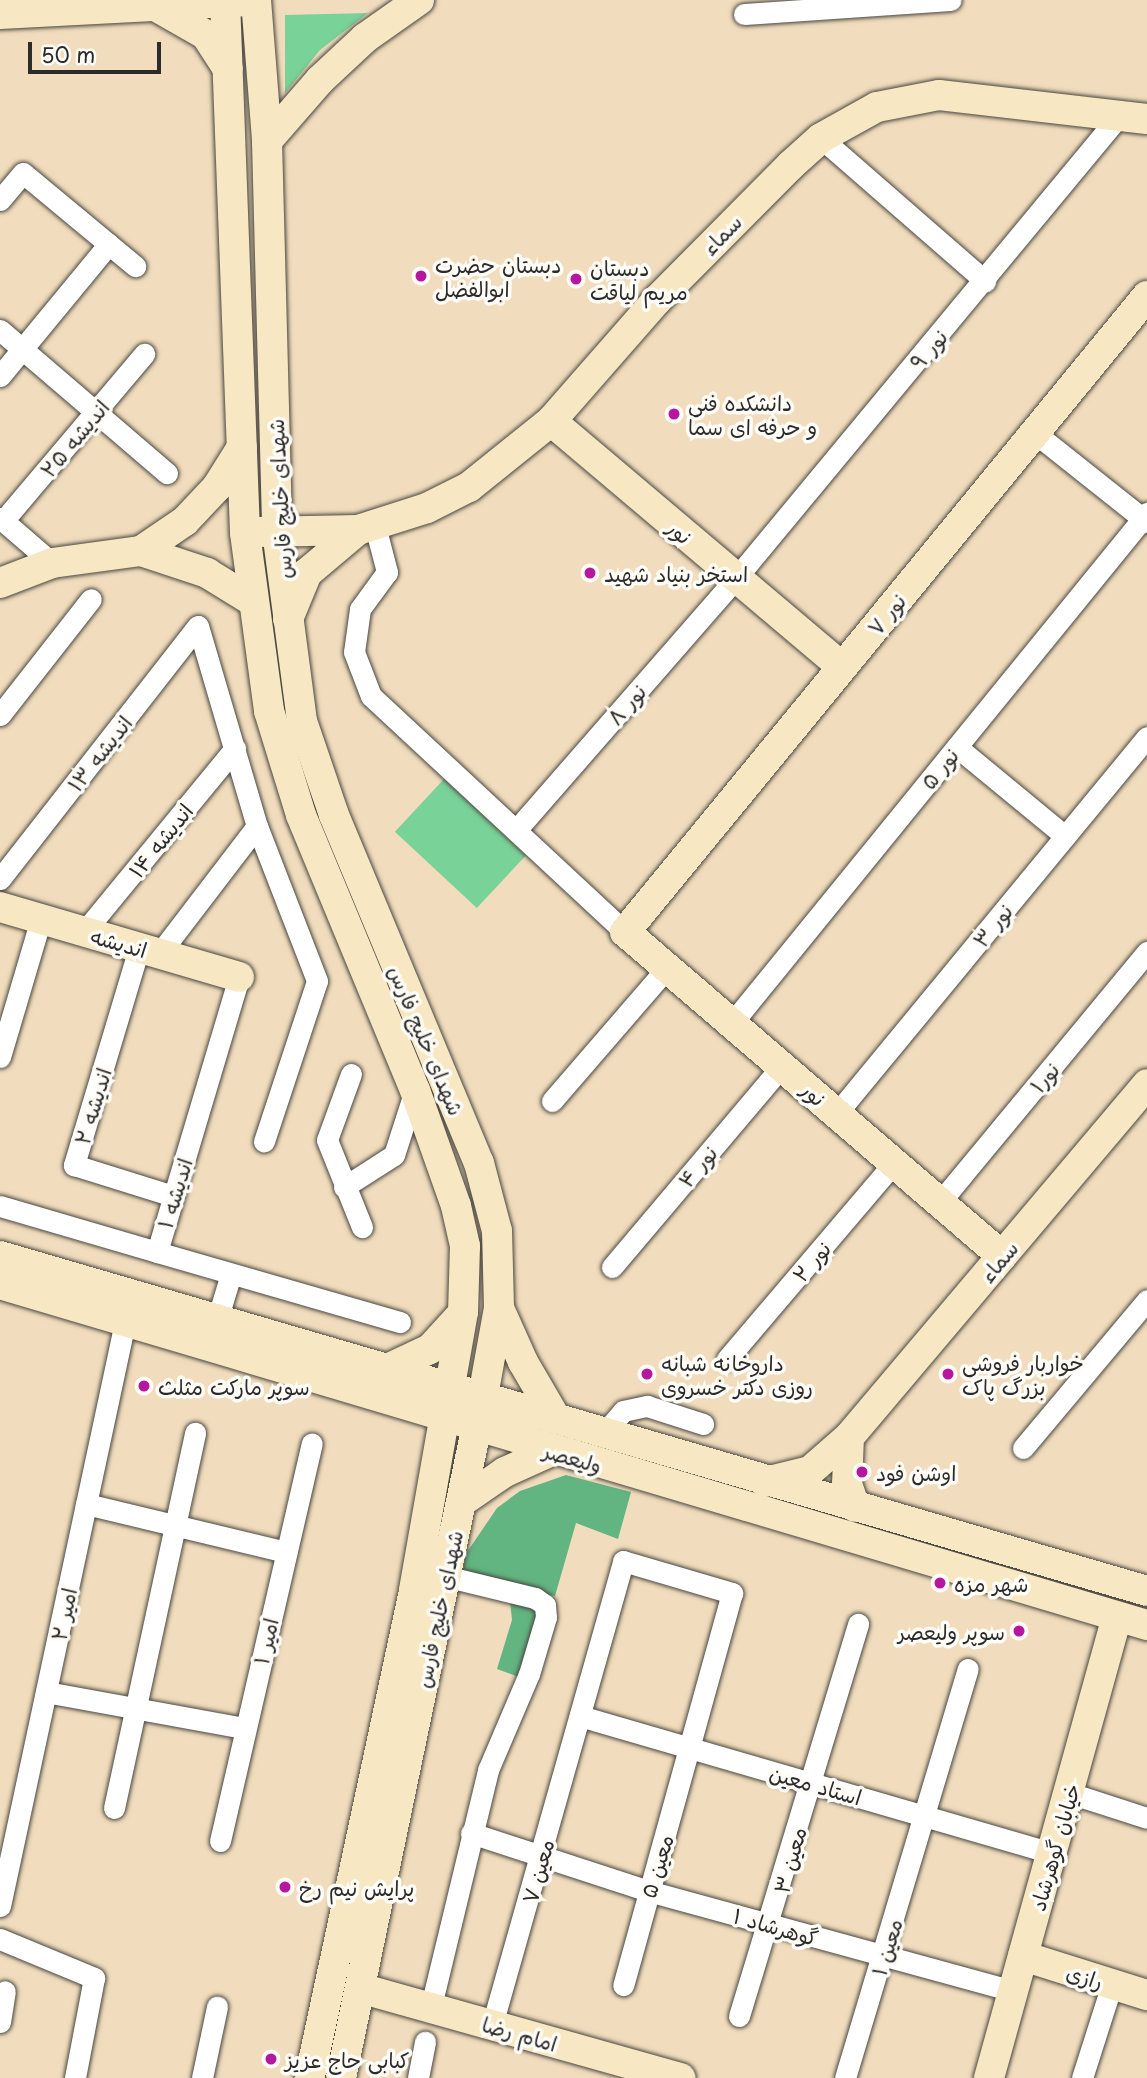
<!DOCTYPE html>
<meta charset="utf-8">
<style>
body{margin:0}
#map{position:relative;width:1147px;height:2078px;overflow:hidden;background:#f1ddbd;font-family:"Playpen Sans","Playpen Sans Arabic",sans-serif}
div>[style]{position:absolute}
.green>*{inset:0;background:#79d298;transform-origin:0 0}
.forest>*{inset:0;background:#62b480}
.roads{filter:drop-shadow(0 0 2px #494641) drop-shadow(0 0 2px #494641)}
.street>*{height:21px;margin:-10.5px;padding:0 10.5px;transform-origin:10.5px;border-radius:10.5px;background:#fff}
.secondary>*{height:30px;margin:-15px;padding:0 15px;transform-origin:15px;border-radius:15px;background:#f7e8c3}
.dots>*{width:19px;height:19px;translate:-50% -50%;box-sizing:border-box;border:4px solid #fdfcf7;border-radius:50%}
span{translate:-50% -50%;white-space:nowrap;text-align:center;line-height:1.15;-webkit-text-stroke:7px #fdfcf7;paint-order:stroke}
.street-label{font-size:21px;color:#2b2b2b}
.poi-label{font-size:21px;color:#2b2b2b}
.left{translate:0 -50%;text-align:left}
.right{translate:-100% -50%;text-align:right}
.scale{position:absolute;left:28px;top:42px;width:133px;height:32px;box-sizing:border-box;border:4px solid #2b2b2b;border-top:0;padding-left:9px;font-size:21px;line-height:24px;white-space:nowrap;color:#2b2b2b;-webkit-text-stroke:5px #fdfcf7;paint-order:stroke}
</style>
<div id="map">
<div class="green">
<i style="clip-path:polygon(368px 13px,320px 50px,285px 93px,285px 15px)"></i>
<i style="left:444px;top:779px;width:112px;height:72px;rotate:43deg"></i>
</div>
<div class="forest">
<i style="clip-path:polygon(566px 1475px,631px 1492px,618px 1539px,576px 1523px,555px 1596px,463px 1576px,465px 1555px,497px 1508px,520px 1491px)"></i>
<i style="clip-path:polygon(510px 1601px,542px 1610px,524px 1679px,497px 1669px,512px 1620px)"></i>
</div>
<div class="roads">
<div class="street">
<i style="left:744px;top:14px;width:207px;rotate:-3.9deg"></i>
<i style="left:821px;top:138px;width:218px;rotate:41.1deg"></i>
<i style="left:0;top:200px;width:35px;rotate:-50deg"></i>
<i style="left:23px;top:173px;width:146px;rotate:39.7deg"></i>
<i style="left:0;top:330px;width:220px;rotate:40.6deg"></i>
<i style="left:0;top:376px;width:171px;rotate:-50.5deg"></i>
<i style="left:1035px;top:433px;width:143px;rotate:38.5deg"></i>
<i style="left:0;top:518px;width:69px;rotate:40.9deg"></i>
<i style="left:3px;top:521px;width:219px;rotate:-49.8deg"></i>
<i style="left:375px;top:526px;width:48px;rotate:75.4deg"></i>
<i style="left:387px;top:572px;width:46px;rotate:126.1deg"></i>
<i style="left:360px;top:609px;width:43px;rotate:97.9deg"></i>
<i style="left:354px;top:652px;width:47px;rotate:68.9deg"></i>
<i style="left:371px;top:696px;width:347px;rotate:42.9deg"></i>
<i style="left:198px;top:626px;width:209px;rotate:73.6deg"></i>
<i style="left:257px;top:826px;width:166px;rotate:68.8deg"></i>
<i style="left:317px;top:981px;width:169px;rotate:108.3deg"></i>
<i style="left:0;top:715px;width:147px;rotate:-51.9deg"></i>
<i style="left:957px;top:747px;width:140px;rotate:39.5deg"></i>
<i style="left:517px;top:829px;width:333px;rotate:-48.9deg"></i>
<i style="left:736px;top:578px;width:599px;rotate:-50.35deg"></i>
<i style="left:0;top:879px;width:321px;rotate:-52deg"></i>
<i style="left:84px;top:932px;width:238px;rotate:-50.6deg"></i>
<i style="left:139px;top:948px;width:227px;rotate:106.7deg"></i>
<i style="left:74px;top:1165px;width:104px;rotate:17.4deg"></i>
<i style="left:159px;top:954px;width:161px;rotate:-52.6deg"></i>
<i style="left:732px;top:1023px;width:658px;rotate:-50.86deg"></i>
<i style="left:0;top:1057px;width:144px;rotate:-73.5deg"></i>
<i style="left:351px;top:1074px;width:70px;rotate:110deg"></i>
<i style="left:327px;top:1140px;width:94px;rotate:68.1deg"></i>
<i style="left:552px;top:1101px;width:176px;rotate:-49.2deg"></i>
<i style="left:837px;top:1113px;width:487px;rotate:-50.5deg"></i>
<i style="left:344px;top:1187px;width:59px;rotate:-32.6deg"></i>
<i style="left:394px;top:1155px;width:68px;rotate:-72.1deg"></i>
<i style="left:940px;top:1202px;width:325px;rotate:-50.4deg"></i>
<i style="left:0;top:1206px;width:164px;rotate:16.3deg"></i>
<i style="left:157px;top:1252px;width:287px;rotate:-73.4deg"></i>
<i style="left:157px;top:1252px;width:253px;rotate:16.1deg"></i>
<i style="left:612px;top:1267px;width:263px;rotate:-49.8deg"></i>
<i style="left:217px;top:1320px;width:48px;rotate:-73.1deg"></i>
<i style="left:727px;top:1359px;width:257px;rotate:-49.6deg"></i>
<i style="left:605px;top:1432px;width:28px;rotate:-49deg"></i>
<i style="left:623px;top:1411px;width:25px;rotate:-12deg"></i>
<i style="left:647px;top:1406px;width:59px;rotate:17.8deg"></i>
<i style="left:1023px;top:1448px;width:193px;rotate:-50deg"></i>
<i style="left:86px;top:1504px;width:206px;rotate:13.5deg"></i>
<i style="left:46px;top:1692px;width:201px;rotate:10.3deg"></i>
<i style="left:580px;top:1716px;width:491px;rotate:16.2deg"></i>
<i style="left:1082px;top:1797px;width:68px;rotate:17.9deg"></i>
<i style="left:114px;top:1808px;width:384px;rotate:-77.8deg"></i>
<i style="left:471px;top:1833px;width:186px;rotate:18.1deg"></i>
<i style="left:648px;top:1891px;width:378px;rotate:15.3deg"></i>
<i style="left:220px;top:1841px;width:408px;rotate:-77deg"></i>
<i style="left:0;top:1906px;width:597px;rotate:-77.92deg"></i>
<i style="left:0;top:1939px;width:102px;rotate:22.5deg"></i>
<i style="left:94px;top:1978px;width:102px;rotate:100.8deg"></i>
<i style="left:431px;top:2006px;width:243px;rotate:-76.4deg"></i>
<i style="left:488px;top:1770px;width:104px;rotate:-66.9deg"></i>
<i style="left:529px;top:1674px;width:59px;rotate:-73.4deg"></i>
<i style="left:546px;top:1617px;width:12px;rotate:-95deg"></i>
<i style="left:545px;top:1605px;width:12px;rotate:-145deg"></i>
<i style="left:535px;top:1598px;width:93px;rotate:-166.3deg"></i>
<i style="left:739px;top:2016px;width:410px;rotate:-73.1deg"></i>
<i style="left:0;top:2022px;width:31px;rotate:-81deg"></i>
<i style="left:492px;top:2025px;width:482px;rotate:-74.2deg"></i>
<i style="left:623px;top:1561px;width:114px;rotate:16.4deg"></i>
<i style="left:732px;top:1593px;width:407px;rotate:105.5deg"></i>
<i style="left:202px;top:2078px;width:73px;rotate:-78.1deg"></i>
<i style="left:418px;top:2078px;width:37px;rotate:-79deg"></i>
<i style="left:845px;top:2078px;width:427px;rotate:-73.3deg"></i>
<i style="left:1082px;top:2078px;width:99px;rotate:-72.3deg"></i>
</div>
<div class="secondary">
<i style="left:225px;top:0;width:533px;rotate:87.85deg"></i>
<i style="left:245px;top:533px;width:180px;rotate:82.3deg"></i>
<i style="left:269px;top:711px;width:109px;rotate:72.9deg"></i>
<i style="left:301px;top:815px;width:298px;rotate:67.5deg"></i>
<i style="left:415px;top:1090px;width:123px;rotate:70.5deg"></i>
<i style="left:456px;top:1206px;width:41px;rotate:77.3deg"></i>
<i style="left:465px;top:1246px;width:66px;rotate:91.7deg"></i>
<i style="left:463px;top:1312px;width:283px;rotate:100deg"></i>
<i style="left:414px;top:1591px;width:498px;rotate:102.1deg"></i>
<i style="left:256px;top:0;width:141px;rotate:85.5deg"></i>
<i style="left:267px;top:141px;width:390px;rotate:88.5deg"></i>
<i style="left:277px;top:531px;width:192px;rotate:82.5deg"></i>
<i style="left:302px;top:721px;width:99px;rotate:71.2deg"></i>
<i style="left:334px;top:815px;width:377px;rotate:67.4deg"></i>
<i style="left:479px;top:1163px;width:70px;rotate:75.2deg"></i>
<i style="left:497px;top:1231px;width:77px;rotate:88.5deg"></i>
<i style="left:499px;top:1308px;width:89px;rotate:100.3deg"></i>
<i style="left:483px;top:1396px;width:697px;rotate:101.76deg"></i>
<i style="left:157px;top:7px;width:56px;rotate:29.7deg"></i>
<i style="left:206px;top:35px;width:40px;rotate:57.1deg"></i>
<i style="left:0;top:14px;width:244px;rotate:-3deg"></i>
<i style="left:267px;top:141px;width:81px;rotate:-49deg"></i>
<i style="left:320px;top:80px;width:62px;rotate:-43deg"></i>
<i style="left:365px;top:38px;width:66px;rotate:-35.1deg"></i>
<i style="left:551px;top:421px;width:381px;rotate:40.2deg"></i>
<i style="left:259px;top:532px;width:99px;rotate:-1.2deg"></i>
<i style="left:358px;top:530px;width:72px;rotate:-17.7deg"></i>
<i style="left:427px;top:508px;width:47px;rotate:-26.6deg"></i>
<i style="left:469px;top:487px;width:105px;rotate:-38.8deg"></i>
<i style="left:551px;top:421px;width:161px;rotate:-48.8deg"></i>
<i style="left:657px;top:300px;width:190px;rotate:-45.2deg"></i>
<i style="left:791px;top:165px;width:40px;rotate:-42deg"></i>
<i style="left:821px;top:138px;width:64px;rotate:-29deg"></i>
<i style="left:877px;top:107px;width:63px;rotate:-11deg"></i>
<i style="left:939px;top:95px;width:209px;rotate:6.6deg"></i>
<i style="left:141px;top:551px;width:53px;rotate:-34.3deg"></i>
<i style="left:185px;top:521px;width:47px;rotate:-46.7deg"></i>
<i style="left:217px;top:487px;width:47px;rotate:-58deg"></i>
<i style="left:0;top:583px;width:56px;rotate:-21deg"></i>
<i style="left:52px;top:563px;width:90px;rotate:-7.7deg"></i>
<i style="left:141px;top:551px;width:70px;rotate:18.4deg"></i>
<i style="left:207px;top:573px;width:52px;rotate:31.5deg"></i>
<i style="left:288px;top:619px;width:50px;rotate:-67.6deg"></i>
<i style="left:307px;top:573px;width:67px;rotate:-40.1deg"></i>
<i style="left:0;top:907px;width:249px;rotate:16.3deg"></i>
<i style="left:0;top:1256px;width:1195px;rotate:16.28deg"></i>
<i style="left:1002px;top:1256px;width:497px;rotate:-139.3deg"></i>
<i style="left:625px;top:932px;width:823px;rotate:-50.62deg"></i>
<i style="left:0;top:1284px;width:1197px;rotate:16.56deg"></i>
<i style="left:499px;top:1308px;width:59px;rotate:66deg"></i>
<i style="left:523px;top:1362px;width:64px;rotate:59.8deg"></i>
<i style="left:387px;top:1369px;width:47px;rotate:-24.9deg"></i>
<i style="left:430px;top:1349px;width:46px;rotate:-47.6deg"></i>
<i style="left:849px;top:1437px;width:47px;rotate:92.4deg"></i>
<i style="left:847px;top:1484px;width:24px;rotate:71deg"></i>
<i style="left:765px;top:1482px;width:46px;rotate:-13.7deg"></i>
<i style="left:810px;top:1471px;width:52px;rotate:-41.1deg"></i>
<i style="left:849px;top:1437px;width:462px;rotate:-49.8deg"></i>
<i style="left:461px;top:1502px;width:53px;rotate:-34.3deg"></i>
<i style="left:505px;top:1472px;width:51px;rotate:-24.1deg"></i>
<i style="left:1023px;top:1956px;width:130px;rotate:17.5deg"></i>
<i style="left:360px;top:1988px;width:333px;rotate:15.7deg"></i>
<i style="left:989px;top:2078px;width:478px;rotate:-74.5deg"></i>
</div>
</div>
<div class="dots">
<i style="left:421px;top:276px;background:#b5179e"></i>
<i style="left:576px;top:279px;background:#b5179e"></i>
<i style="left:674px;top:414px;background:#b5179e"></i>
<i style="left:590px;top:573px;background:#b5179e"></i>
<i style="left:647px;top:1374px;background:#b5179e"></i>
<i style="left:948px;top:1374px;background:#b5179e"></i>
<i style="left:144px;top:1386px;background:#b5179e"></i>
<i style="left:862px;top:1472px;background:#b5179e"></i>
<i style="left:940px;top:1583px;background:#b5179e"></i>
<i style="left:1019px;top:1631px;background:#b5179e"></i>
<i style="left:285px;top:1887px;background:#b5179e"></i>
<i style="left:271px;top:2059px;background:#b5179e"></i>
</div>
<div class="street-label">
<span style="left:721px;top:234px;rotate:-46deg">سماء</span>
<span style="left:928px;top:349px;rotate:-50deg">نور ۹</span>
<span style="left:74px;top:438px;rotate:-50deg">اندیشه ۲۵</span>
<span style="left:279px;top:499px;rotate:-93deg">شهدای خلیج فارس</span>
<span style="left:680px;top:531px;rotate:40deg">نور</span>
<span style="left:886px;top:614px;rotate:-51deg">نور ۷</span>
<span style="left:626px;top:704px;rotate:-49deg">نور ۸</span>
<span style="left:99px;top:753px;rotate:-52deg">اندیشه ۱۳</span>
<span style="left:939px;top:768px;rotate:-51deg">نور ۵</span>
<span style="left:160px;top:840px;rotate:-51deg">اندیشه ۱۴</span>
<span style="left:992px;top:925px;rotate:-51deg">نور ۳</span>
<span style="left:119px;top:942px;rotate:16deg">اندیشه</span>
<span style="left:427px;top:1040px;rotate:67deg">شهدای خلیج فارس</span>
<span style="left:1044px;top:1077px;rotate:-50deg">نور۱</span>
<span style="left:814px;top:1093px;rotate:41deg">نور</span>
<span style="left:92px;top:1106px;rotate:-73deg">اندیشه ۲</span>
<span style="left:697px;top:1166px;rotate:-50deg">نور ۴</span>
<span style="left:174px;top:1193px;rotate:-73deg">اندیشه ۱</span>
<span style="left:811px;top:1261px;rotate:-49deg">نور ۲</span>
<span style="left:998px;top:1261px;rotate:-50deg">سماء</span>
<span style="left:573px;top:1457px;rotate:16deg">ولیعصر</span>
<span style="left:438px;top:1609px;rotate:-78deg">شهدای خلیج فارس</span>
<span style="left:63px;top:1614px;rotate:-78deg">امیر ۲</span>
<span style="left:265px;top:1641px;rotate:-77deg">امیر ۱</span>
<span style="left:816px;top:1784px;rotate:16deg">استاد معین</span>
<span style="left:1054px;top:1847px;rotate:-74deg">خیابان گوهرشاد</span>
<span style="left:789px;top:1860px;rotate:-74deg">معین ۳</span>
<span style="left:656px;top:1866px;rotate:-73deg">معین ۵</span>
<span style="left:537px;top:1871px;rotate:-74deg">معین ۷</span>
<span style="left:776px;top:1926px;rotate:16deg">گوهرشاد ۱</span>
<span style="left:886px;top:1947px;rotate:-73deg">معین ۱</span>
<span style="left:1085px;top:1976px;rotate:17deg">رازی</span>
<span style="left:520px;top:2033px;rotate:16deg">امام رضا</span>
</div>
<div class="poi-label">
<span class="left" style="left:435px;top:276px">دبستان حضرت<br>ابوالفضل</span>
<span class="left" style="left:590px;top:279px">دبستان<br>مریم لیاقت</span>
<span class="left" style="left:688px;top:414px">دانشکده فنی<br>و حرفه ای سما</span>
<span class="left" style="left:604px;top:573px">استخر بنیاد شهید</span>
<span class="left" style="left:661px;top:1374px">داروخانه شبانه<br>روزی دکتر خسروی</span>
<span class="left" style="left:962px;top:1374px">خواربار فروشی<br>بزرگ پاک</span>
<span class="left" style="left:158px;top:1386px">سوپر مارکت مثلث</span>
<span class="left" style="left:876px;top:1472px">اوشن فود</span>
<span class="left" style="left:954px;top:1583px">شهر مزه</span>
<span class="right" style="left:1005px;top:1631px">سوپر ولیعصر</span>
<span class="left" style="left:299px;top:1887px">پرایش نیم رخ</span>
<span class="left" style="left:285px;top:2059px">کبابی حاج عزیز</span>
</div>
<div class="scale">50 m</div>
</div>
